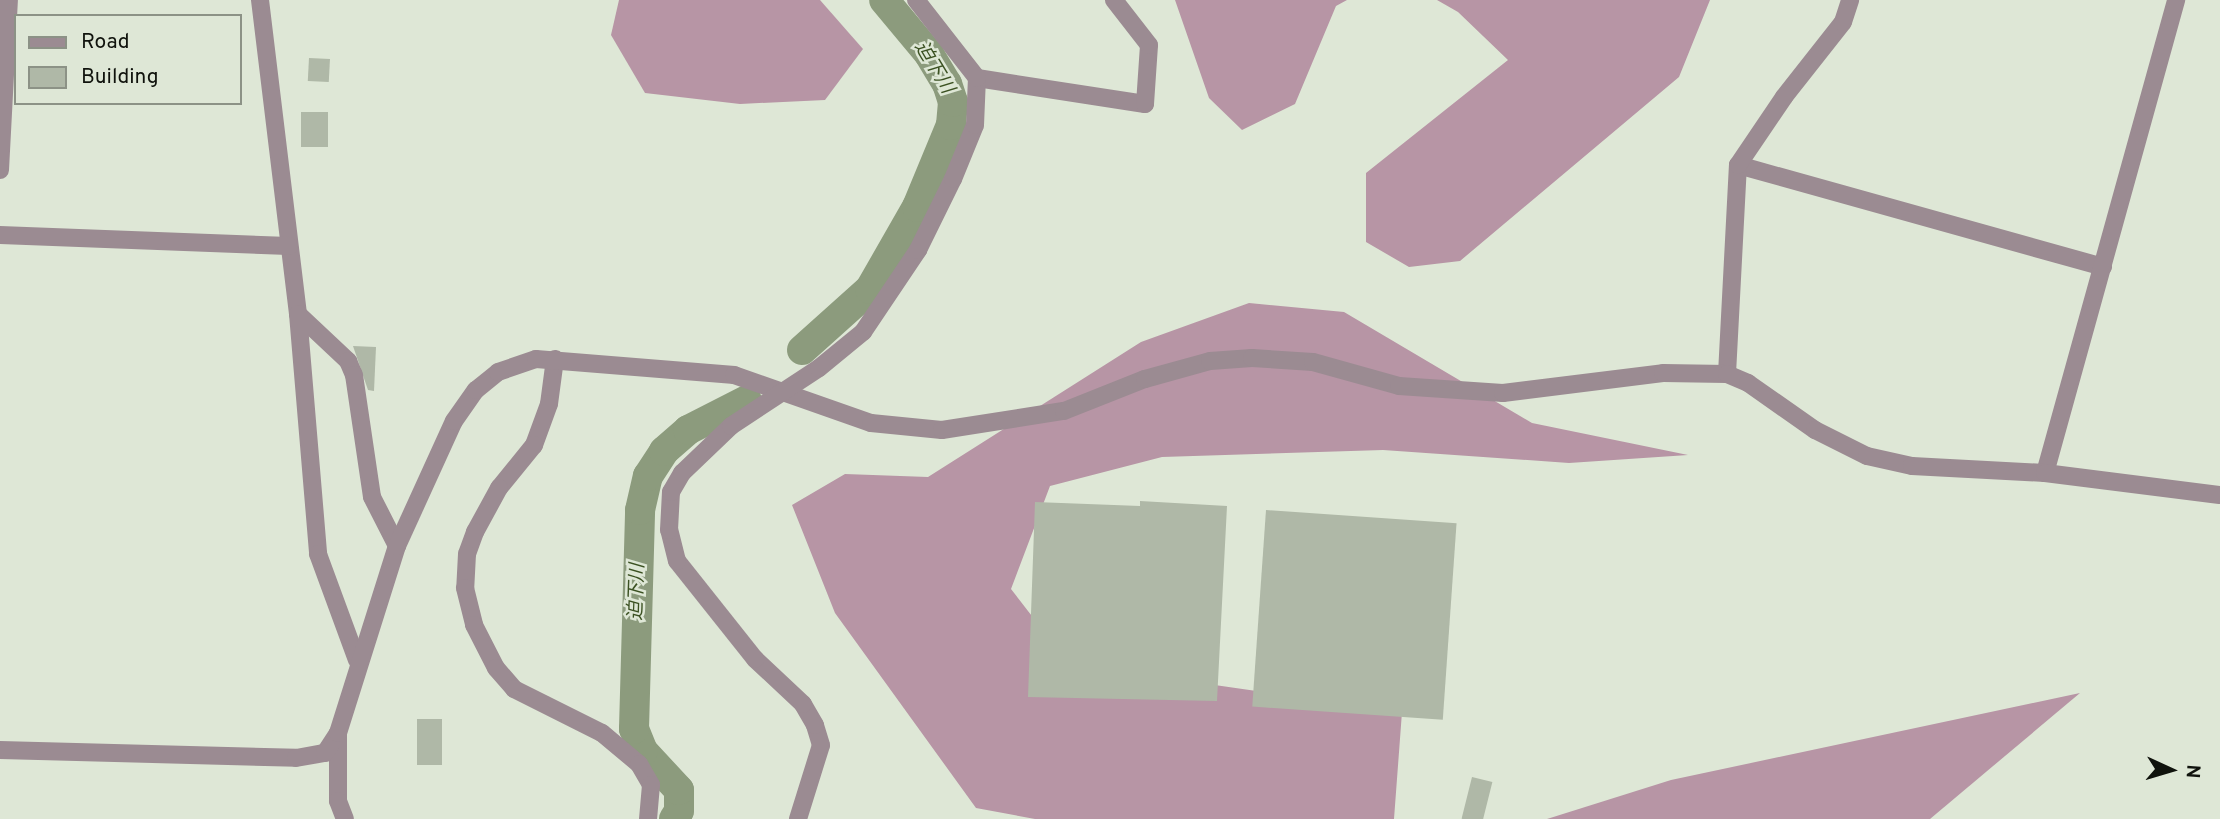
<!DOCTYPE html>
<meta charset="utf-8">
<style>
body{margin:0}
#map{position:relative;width:2220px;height:819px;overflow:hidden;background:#dee7d6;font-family:Overpass,"Noto Sans JP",sans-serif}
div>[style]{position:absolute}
.forest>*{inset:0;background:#b795a5}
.river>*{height:30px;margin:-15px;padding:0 15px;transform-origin:15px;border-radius:15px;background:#8c9b7d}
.building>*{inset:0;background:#afb8a7;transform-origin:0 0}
.minor>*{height:18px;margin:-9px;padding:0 9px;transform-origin:9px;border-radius:9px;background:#9b8b92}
span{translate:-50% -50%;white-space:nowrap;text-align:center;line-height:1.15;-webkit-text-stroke:5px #dee7d6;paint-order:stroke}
.water-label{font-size:19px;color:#3b5122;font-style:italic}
.legend{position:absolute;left:14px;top:14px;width:228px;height:91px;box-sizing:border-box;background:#dee7d6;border:2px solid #8c9286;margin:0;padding:9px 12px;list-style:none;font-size:21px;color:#10130d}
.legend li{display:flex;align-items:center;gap:14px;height:35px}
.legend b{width:35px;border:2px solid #8c9286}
.north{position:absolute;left:2136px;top:735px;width:70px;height:70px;-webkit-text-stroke:5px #dee7d6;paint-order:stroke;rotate:94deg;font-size:19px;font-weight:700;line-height:28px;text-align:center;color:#10130d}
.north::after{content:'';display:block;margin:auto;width:24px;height:32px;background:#10130d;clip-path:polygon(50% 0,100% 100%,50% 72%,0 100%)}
</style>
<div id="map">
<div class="forest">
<i style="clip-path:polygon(619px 0,820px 0,863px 49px,825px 100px,740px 104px,645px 93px,611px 35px)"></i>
<i style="clip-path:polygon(1175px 0,1347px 0,1336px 6px,1295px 104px,1242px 130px,1209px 98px)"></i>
<i style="clip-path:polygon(1437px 0,1710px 0,1679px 77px,1460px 261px,1409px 267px,1366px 242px,1366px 173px,1508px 60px,1458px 12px)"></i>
<i style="clip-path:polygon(1249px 303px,1344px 312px,1532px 423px,1688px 455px,1569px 463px,1383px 450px,1162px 457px,1050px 486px,1011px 589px,1069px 664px,1402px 712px,1394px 819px,1035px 819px,976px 808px,835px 613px,792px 505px,845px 474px,928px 477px,1141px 342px)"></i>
<i style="clip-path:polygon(2080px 693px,1930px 819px,1547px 819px,1671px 780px)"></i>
</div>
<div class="river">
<i style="left:802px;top:350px;width:91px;rotate:-41.9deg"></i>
<i style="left:870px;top:289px;width:95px;rotate:-60.2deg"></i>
<i style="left:917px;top:207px;width:89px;rotate:-67.5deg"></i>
<i style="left:951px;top:125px;width:23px;rotate:-85deg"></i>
<i style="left:953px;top:102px;width:19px;rotate:-108deg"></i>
<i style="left:947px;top:84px;width:35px;rotate:-121deg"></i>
<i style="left:929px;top:54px;width:70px;rotate:-129.8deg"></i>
<i style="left:674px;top:819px;width:9px;rotate:-58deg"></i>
<i style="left:679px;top:811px;width:21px;rotate:-90deg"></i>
<i style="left:679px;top:790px;width:53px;rotate:-132.7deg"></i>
<i style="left:643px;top:751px;width:24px;rotate:-112deg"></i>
<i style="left:634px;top:729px;width:219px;rotate:-88.4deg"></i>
<i style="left:640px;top:510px;width:35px;rotate:-77deg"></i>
<i style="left:648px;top:476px;width:30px;rotate:-57deg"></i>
<i style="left:664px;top:451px;width:32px;rotate:-41deg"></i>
<i style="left:688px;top:430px;width:66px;rotate:-27deg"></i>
</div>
<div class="building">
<i style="left:309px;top:58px;width:21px;height:23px;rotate:3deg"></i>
<i style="left:301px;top:112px;width:27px;height:35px"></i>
<i style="clip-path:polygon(353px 346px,376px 347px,374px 391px,368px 390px)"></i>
<i style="clip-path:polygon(1140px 501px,1227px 506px,1217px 701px,1028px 697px,1035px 502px,1140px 506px)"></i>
<i style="left:1266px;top:510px;width:191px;height:197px;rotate:4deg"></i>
<i style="left:417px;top:719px;width:25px;height:46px"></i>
<i style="left:1472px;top:777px;width:21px;height:43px;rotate:14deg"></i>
</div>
<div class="minor">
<i style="left:260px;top:0;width:316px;rotate:83.1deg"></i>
<i style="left:298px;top:314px;width:241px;rotate:85.2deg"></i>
<i style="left:318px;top:554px;width:113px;rotate:69.8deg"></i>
<i style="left:977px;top:78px;width:170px;rotate:8.8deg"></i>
<i style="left:1145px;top:104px;width:59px;rotate:-86.1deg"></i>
<i style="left:1149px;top:45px;width:57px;rotate:-127.9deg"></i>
<i style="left:1738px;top:165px;width:379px;rotate:15.6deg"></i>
<i style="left:0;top:170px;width:170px;rotate:-87deg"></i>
<i style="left:0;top:235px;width:289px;rotate:2.2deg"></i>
<i style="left:298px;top:314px;width:69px;rotate:43.2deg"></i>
<i style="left:348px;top:361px;width:15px;rotate:67deg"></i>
<i style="left:354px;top:375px;width:123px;rotate:81.6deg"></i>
<i style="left:372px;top:497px;width:55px;rotate:63deg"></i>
<i style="left:555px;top:359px;width:45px;rotate:97.6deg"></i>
<i style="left:549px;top:404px;width:44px;rotate:110.1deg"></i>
<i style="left:534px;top:445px;width:55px;rotate:129.1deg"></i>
<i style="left:499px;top:488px;width:50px;rotate:118.6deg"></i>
<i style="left:475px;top:532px;width:23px;rotate:110deg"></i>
<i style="left:467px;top:554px;width:34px;rotate:93deg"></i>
<i style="left:465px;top:588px;width:38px;rotate:76deg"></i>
<i style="left:474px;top:625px;width:48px;rotate:62.9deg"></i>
<i style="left:496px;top:668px;width:28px;rotate:49deg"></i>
<i style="left:514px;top:689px;width:98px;rotate:26.6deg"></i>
<i style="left:602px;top:733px;width:48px;rotate:40deg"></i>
<i style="left:639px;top:764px;width:24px;rotate:60deg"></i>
<i style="left:651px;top:785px;width:34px;rotate:95deg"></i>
<i style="left:1727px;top:374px;width:209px;rotate:-87deg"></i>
<i style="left:1738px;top:165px;width:82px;rotate:-55.9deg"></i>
<i style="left:1784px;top:97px;width:95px;rotate:-51.8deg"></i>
<i style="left:1843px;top:22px;width:23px;rotate:-72deg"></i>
<i style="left:2045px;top:473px;width:491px;rotate:-74.5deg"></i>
<i style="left:338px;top:733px;width:68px;rotate:90deg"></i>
<i style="left:338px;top:801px;width:19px;rotate:69deg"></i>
<i style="left:0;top:750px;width:296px;rotate:1.5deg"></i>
<i style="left:296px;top:758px;width:29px;rotate:-10deg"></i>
<i style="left:325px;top:753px;width:24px;rotate:-57deg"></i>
<i style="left:338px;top:733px;width:196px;rotate:-72.5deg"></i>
<i style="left:397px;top:546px;width:137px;rotate:-65.5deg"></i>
<i style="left:454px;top:421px;width:38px;rotate:-55deg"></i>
<i style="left:476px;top:390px;width:28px;rotate:-39deg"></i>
<i style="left:498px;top:372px;width:40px;rotate:-18.9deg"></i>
<i style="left:536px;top:359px;width:199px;rotate:4.6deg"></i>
<i style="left:734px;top:375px;width:145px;rotate:19.3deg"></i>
<i style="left:871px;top:423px;width:71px;rotate:5.6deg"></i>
<i style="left:942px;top:430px;width:123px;rotate:-8.9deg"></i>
<i style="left:1064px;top:411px;width:87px;rotate:-21.6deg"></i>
<i style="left:1145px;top:379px;width:67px;rotate:-15.5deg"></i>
<i style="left:1210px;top:361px;width:42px;rotate:-4.1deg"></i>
<i style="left:1252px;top:358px;width:61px;rotate:3.8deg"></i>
<i style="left:1313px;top:362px;width:89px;rotate:15.6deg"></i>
<i style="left:1399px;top:386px;width:104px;rotate:3.9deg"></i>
<i style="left:1503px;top:393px;width:161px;rotate:-7.1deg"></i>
<i style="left:1663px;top:373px;width:64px;rotate:0.9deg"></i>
<i style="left:1727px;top:374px;width:23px;rotate:23deg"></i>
<i style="left:1748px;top:383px;width:82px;rotate:35deg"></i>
<i style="left:1815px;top:430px;width:58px;rotate:26.6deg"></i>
<i style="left:1867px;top:456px;width:46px;rotate:12.5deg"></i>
<i style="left:1912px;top:466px;width:133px;rotate:3deg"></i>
<i style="left:2045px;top:473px;width:176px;rotate:7.2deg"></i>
<i style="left:798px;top:819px;width:77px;rotate:-72.7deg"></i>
<i style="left:821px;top:745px;width:21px;rotate:-107deg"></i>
<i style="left:815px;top:725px;width:24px;rotate:-120deg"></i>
<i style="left:803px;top:704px;width:66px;rotate:-136.8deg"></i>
<i style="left:755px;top:659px;width:125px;rotate:-128.5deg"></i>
<i style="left:677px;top:561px;width:32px;rotate:-104deg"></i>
<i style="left:669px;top:530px;width:38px;rotate:-87deg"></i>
<i style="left:671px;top:492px;width:22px;rotate:-60deg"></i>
<i style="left:682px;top:473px;width:68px;rotate:-43.8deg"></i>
<i style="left:731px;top:426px;width:105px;rotate:-33.4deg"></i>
<i style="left:819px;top:368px;width:57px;rotate:-39.3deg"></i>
<i style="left:863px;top:332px;width:99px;rotate:-56.1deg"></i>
<i style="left:918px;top:250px;width:79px;rotate:-63.8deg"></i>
<i style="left:953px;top:179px;width:58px;rotate:-67.8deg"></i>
<i style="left:975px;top:125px;width:47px;rotate:-87.6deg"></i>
<i style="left:977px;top:78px;width:99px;rotate:-128deg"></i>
</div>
<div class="water-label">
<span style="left:933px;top:68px;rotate:59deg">迫下川</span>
<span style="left:638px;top:592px;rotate:-88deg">迫下川</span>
</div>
<ul class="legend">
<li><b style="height:9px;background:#9b8b92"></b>Road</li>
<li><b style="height:19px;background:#afb8a7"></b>Building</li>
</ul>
<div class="north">N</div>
</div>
